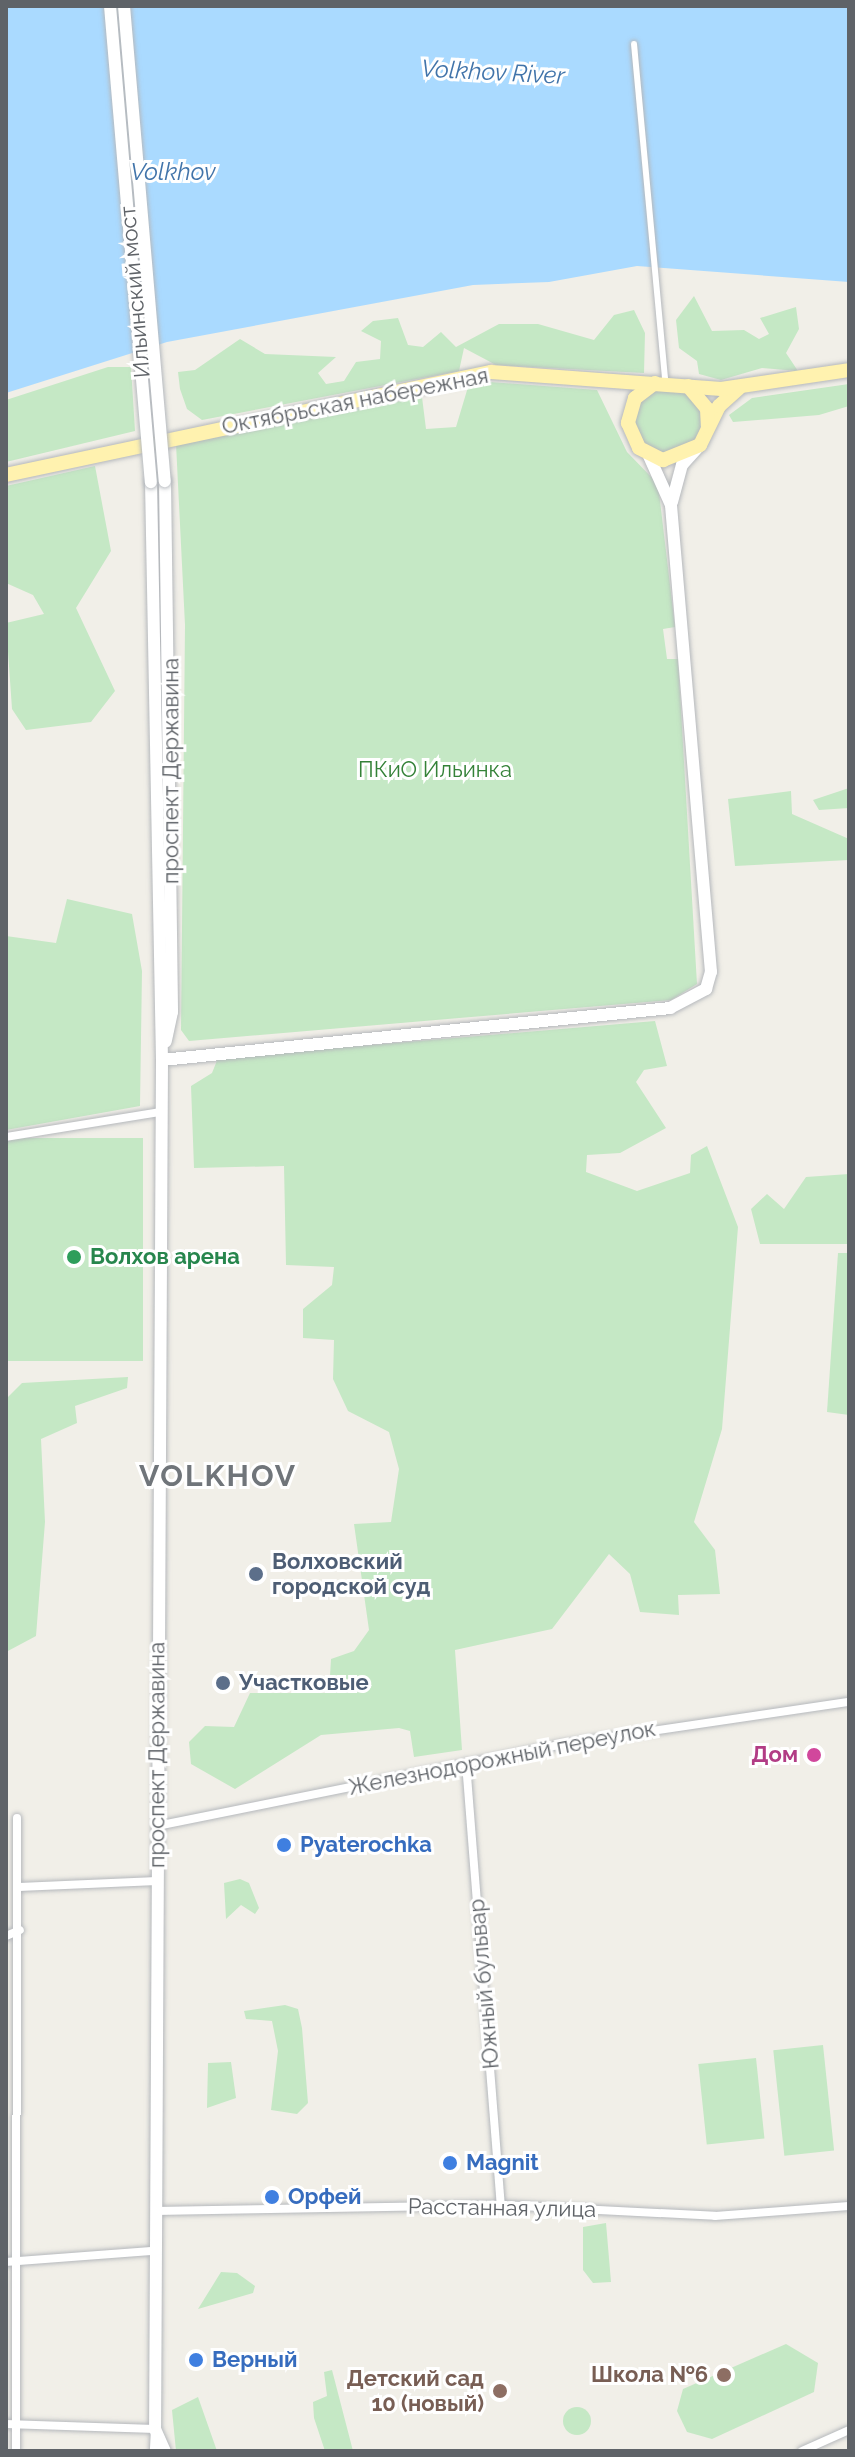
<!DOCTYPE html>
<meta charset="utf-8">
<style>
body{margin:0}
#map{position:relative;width:855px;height:2457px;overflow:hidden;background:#f1efe8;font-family:Raleway,sans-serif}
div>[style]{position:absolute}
.green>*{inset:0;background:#c5e8c5;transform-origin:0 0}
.round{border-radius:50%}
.water>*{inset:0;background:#aadaff}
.roads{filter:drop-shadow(0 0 2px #b5b8bc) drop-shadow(0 0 2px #b5b8bc)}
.pedestrian>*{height:6px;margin:-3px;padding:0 3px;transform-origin:3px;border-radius:3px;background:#fff}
.minor>*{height:8px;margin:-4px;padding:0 4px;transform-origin:4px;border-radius:4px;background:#fff}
.secondary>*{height:12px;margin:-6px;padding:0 6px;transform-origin:6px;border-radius:6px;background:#fff}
.primary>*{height:14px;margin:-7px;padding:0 7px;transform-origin:7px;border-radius:7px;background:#fff2af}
.bridges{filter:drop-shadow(0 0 2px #b6babf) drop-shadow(0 0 2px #b6babf)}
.secondary-bridge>*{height:12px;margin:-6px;padding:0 6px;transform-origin:6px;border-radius:6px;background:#fff}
.dots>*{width:22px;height:22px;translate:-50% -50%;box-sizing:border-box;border:4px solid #fff;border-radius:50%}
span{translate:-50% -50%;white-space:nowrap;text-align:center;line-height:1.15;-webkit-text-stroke:6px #fff;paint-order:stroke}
.street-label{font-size:22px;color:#5f6368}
.park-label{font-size:22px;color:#348238}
.leisure-label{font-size:22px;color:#27864d;font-weight:700}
.left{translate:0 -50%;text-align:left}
.service-label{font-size:22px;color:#4e5e75;font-weight:700}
.hotel-label{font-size:22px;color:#b23c85;font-weight:700}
.right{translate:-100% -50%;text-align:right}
.shop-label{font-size:22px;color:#366cbe;font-weight:700}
.education-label{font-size:22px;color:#785e54;font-weight:700}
.water-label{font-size:24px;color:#4174aa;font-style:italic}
.district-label{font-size:30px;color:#70757a;font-weight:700;letter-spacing:2px}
.frame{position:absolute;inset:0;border:8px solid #5f6368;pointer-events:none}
</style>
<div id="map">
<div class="green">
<i style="clip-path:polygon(694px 296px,712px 331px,744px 330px,759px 339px,769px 334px,760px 318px,796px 307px,799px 329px,786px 353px,798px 371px,762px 368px,721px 380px,699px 374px,697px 361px,679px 348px,676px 320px)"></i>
<i style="clip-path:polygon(634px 310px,645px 333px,644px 373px,496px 365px,464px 348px,459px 371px,202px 420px,187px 409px,180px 389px,178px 372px,195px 370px,240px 339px,265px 354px,336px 357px,318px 373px,326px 384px,344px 381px,356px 362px,380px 359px,381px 341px,361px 331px,373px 321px,398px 318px,408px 345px,423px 347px,441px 332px,456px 347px,499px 324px,538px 324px,594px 340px,614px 315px)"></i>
<i style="clip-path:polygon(108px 367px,131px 367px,135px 431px,6px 462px,6px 400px)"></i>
<i style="clip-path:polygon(490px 382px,597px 390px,627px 452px,658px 484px,675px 627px,663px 629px,667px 659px,678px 659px,697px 984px,671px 1000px,189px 1041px,181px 1030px,185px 625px,176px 444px,422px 397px,426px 429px,456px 427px,468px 387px)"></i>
<i style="clip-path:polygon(849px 384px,849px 406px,819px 415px,733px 422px,729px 415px,752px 398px)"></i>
<i class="round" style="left:635px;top:388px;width:66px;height:66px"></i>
<i style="clip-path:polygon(95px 466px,111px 551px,76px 608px,115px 691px,91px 722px,26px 730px,12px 709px,6px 623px,44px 614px,33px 595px,6px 583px,6px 486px)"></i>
<i style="clip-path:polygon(849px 788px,849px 808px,819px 810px,813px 800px)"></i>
<i style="clip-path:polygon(791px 791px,792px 814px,849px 839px,849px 860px,735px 866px,728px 799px)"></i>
<i style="clip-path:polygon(67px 899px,132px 914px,142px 971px,140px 1106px,6px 1130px,6px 936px,56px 943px)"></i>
<i style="clip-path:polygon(655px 1021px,667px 1066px,644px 1070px,636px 1082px,666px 1128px,620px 1153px,587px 1155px,586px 1172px,637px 1191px,690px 1173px,691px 1155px,707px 1146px,738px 1227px,722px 1429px,694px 1522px,715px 1550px,720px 1594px,678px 1595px,679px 1615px,640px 1612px,630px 1574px,609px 1554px,552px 1629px,455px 1650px,462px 1750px,414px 1757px,410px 1731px,399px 1728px,321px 1735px,235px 1789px,191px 1764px,189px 1742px,205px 1726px,234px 1727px,250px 1693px,329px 1693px,331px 1659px,354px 1651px,369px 1630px,354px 1524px,391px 1522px,399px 1469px,389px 1432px,348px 1411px,333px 1379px,334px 1340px,303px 1338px,303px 1309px,332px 1285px,334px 1267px,286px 1265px,284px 1166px,194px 1168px,191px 1086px,212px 1073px,218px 1058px)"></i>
<i style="left:143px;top:1138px;width:223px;height:138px;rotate:90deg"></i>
<i style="clip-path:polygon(849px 1174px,849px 1244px,760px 1244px,751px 1209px,767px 1194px,784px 1209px,806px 1177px)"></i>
<i style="clip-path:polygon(838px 1253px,849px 1253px,849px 1415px,827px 1412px)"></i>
<i style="clip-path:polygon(128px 1377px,127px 1388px,75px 1406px,77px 1423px,41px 1439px,45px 1522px,36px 1636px,6px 1652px,6px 1399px,22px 1383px)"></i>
<i style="clip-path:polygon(240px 1879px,249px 1883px,259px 1908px,255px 1914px,241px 1905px,226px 1919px,224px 1883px)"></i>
<i style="clip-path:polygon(285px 2005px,298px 2009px,302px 2028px,308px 2103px,297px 2114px,271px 2110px,278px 2051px,272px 2021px,246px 2019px,244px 2011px)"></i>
<i style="left:823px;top:2045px;width:106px;height:50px;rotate:84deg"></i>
<i style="left:756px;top:2058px;width:81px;height:58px;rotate:84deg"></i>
<i style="clip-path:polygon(231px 2062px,236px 2098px,207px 2108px,208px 2063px)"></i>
<i style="clip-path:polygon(606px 2223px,611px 2282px,593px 2283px,583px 2270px,583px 2227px)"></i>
<i style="clip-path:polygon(221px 2272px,237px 2273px,255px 2286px,253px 2293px,198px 2309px)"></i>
<i style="clip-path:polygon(786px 2344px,818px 2363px,814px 2392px,712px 2439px,687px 2432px,677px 2411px,683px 2389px)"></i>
<i style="clip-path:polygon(332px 2370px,353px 2451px,325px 2451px,314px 2418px,313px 2402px,327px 2396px,324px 2372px)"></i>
<i style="clip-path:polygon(198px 2397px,217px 2451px,176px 2451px,172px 2410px)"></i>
<i class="round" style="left:563px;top:2407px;width:28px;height:28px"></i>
</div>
<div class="water">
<i style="clip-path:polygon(6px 6px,849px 6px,849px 282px,637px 266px,549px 282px,473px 285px,167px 342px,6px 393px)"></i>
</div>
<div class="roads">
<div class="pedestrian">
<i style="left:634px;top:44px;width:338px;rotate:84.7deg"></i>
</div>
<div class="minor">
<i style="left:6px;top:1137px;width:156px;rotate:-9.2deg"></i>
<i style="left:466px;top:1763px;width:443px;rotate:85.5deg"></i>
<i style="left:157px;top:1826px;width:408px;rotate:-11.4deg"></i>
<i style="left:557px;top:1745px;width:295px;rotate:-8.4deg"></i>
<i style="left:19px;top:1887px;width:138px;rotate:-2.5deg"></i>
<i style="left:6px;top:1936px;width:15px;rotate:-23deg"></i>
<i style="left:155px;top:2211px;width:346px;rotate:-1deg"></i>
<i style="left:501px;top:2205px;width:214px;rotate:2.9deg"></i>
<i style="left:715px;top:2216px;width:134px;rotate:-4.3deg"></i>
<i style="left:6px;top:2262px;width:148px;rotate:-4.3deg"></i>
<i style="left:6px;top:2424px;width:149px;rotate:1.9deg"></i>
<i style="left:155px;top:2429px;width:22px;rotate:93deg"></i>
<i style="left:16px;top:2451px;width:633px;rotate:-89.91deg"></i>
<i style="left:802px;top:2451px;width:51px;rotate:-24.1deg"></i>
</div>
<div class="secondary">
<i style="left:165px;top:481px;width:531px;rotate:89.24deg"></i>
<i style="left:172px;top:1012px;width:30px;rotate:102deg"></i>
<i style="left:151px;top:482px;width:578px;rotate:88.91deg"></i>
<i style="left:162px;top:1060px;width:1369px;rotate:90.29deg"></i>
<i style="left:155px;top:2429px;width:24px;rotate:66deg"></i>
<i style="left:672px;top:502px;width:38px;rotate:-75deg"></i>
<i style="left:682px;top:465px;width:27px;rotate:-48deg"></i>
<i style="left:162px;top:1060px;width:511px;rotate:-5.84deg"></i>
<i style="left:670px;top:1008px;width:41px;rotate:-27.8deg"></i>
<i style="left:706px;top:989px;width:18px;rotate:-74deg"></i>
<i style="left:711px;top:972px;width:469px;rotate:-94.9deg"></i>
<i style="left:671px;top:505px;width:54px;rotate:-114.2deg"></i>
</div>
<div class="primary">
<i style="left:655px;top:383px;width:25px;rotate:143deg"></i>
<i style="left:635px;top:398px;width:26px;rotate:106deg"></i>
<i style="left:628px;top:423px;width:27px;rotate:66deg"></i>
<i style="left:639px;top:448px;width:27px;rotate:27deg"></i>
<i style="left:663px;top:460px;width:40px;rotate:-22deg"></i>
<i style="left:700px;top:445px;width:43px;rotate:-64deg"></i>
<i style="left:719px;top:406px;width:27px;rotate:-42deg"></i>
<i style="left:688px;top:386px;width:30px;rotate:50deg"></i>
<i style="left:707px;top:409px;width:17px;rotate:87deg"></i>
<i style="left:6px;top:475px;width:496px;rotate:-12deg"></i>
<i style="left:491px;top:372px;width:231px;rotate:4.2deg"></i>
<i style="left:721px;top:389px;width:129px;rotate:-8.4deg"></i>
</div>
</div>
<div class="bridges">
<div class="secondary-bridge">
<i style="left:110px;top:6px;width:478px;rotate:85.1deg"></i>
<i style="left:124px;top:6px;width:477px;rotate:85.1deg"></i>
</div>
</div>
<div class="dots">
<i style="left:74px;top:1257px;background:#2e9e5b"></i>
<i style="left:256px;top:1574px;background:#5c6f8a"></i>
<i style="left:223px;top:1683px;background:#5c6f8a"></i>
<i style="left:814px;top:1755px;background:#d1479c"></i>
<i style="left:284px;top:1845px;background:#3f7fe0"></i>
<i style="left:450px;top:2163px;background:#3f7fe0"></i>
<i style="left:272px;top:2197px;background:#3f7fe0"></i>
<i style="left:196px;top:2360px;background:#3f7fe0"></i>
<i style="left:724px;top:2375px;background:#8d6e63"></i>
<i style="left:500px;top:2391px;background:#8d6e63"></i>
</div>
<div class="street-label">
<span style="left:135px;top:292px;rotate:-95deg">Ильинский мост</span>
<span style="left:355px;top:401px;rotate:-11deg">Октябрьская набережная</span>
<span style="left:171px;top:771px;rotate:-90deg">проспект Державина</span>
<span style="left:157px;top:1755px;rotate:-90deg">проспект Державина</span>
<span style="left:502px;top:1758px;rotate:-11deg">Железнодорожный переулок</span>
<span style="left:484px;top:1984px;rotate:-95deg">Южный бульвар</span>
<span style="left:502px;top:2208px;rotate:1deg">Расстанная улица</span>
</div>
<div class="park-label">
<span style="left:435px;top:770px">ПКиО Ильинка</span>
</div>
<div class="leisure-label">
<span class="left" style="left:90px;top:1257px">Волхов арена</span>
</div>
<div class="service-label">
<span class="left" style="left:272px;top:1574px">Волховский<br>городской суд</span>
<span class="left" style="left:239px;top:1683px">Участковые</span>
</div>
<div class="hotel-label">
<span class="right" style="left:798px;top:1755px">Дом</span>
</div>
<div class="shop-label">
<span class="left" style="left:300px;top:1845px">Pyaterochka</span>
<span class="left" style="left:466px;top:2163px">Magnit</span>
<span class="left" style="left:288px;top:2197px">Орфей</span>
<span class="left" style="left:212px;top:2360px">Верный</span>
</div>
<div class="education-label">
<span class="right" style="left:708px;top:2375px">Школа №6</span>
<span class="right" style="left:484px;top:2391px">Детский сад<br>10 (новый)</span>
</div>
<div class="water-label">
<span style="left:493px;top:72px;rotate:3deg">Volkhov River</span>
<span style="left:173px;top:172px">Volkhov</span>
</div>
<div class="district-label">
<span style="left:218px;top:1476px">VOLKHOV</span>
</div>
<div class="frame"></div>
</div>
